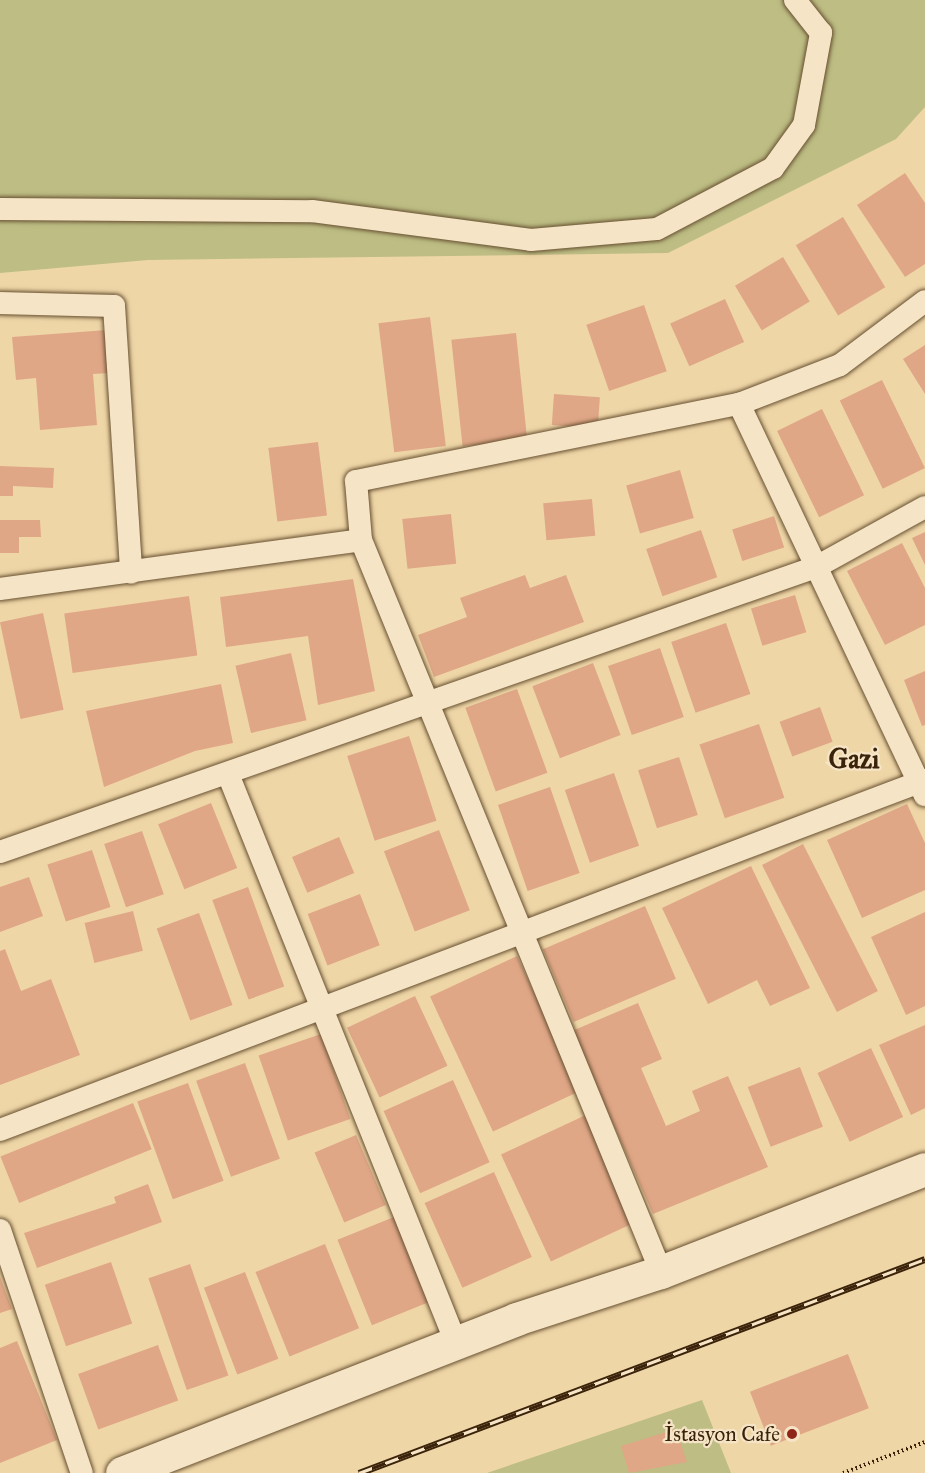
<!DOCTYPE html>
<meta charset="utf-8">
<style>
body{margin:0}
#map{position:relative;width:925px;height:1473px;overflow:hidden;background:#efd6a7;font-family:"IM FELL Great Primer",serif}
div>[style]{position:absolute}
.green>*{inset:0;background:#bdbd84}
.building>*{inset:0;background:#e0a787;transform-origin:0 0}
.path>*{height:4px;margin-top:-2px;transform-origin:0;background:repeating-linear-gradient(90deg,#3a230a 0 1.5px,transparent 0 4.5px)}
.roads{filter:drop-shadow(0 0 2px #675031) drop-shadow(0 0 2px #675031)}
.street>*{height:22px;margin:-11px;padding:0 11px;transform-origin:11px;border-radius:11px;background:#f5e4c6}
.secondary>*{height:33px;margin:-16.5px;padding:0 16.5px;transform-origin:16.5px;border-radius:16.5px;background:#f5e4c6}
.rail>*{height:7px;margin-top:-3.5px;transform-origin:0;background:repeating-linear-gradient(90deg,#f5e4c6 0 14px,#3a230a 0 28px);box-sizing:border-box;border-block:2px solid #3a230a}
.dots>*{width:16px;height:16px;translate:-50% -50%;box-sizing:border-box;border:3px solid #f5e4c6;border-radius:50%}
span{translate:-50% -50%;white-space:nowrap;text-align:center;line-height:1.15;-webkit-text-stroke:4.5px #f5e4c6;paint-order:stroke}
.poi-label{font-size:21px;color:#3a230a}
.right{translate:-100% -50%;text-align:right}
.district-label{font-size:27px;color:#3a230a;font-weight:700}
</style>
<div id="map">
<div class="green">
<i style="clip-path:polygon(0 0,925px 0,925px 107px,896px 139px,668px 253px,148px 260px,0 273px)"></i>
<i style="clip-path:polygon(702px 1400px,731px 1473px,487px 1473px)"></i>
</div>
<div class="building">
<i style="clip-path:polygon(905px 173px,925px 203px,925px 264px,905px 277px,857px 205px)"></i>
<i style="left:843px;top:217px;width:82px;height:55px;rotate:59deg"></i>
<i style="left:783px;top:257px;width:52px;height:56px;rotate:59deg"></i>
<i style="left:725px;top:299px;width:47px;height:60px;rotate:66deg"></i>
<i style="left:644px;top:305px;width:70px;height:61px;rotate:71deg"></i>
<i style="left:430px;top:317px;width:130px;height:52px;rotate:83deg"></i>
<i style="clip-path:polygon(107px 330px,110px 373px,93px 374px,97px 425px,40px 430px,36px 378px,16px 380px,12px 337px)"></i>
<i style="left:516px;top:333px;width:107px;height:65px;rotate:84deg"></i>
<i style="clip-path:polygon(925px 345px,925px 394px,903px 359px)"></i>
<i style="left:882px;top:380px;width:98px;height:47px;rotate:64deg"></i>
<i style="left:554px;top:394px;width:46px;height:31px;rotate:4deg"></i>
<i style="left:822px;top:409px;width:96px;height:50px;rotate:64deg"></i>
<i style="left:318px;top:442px;width:74px;height:50px;rotate:83deg"></i>
<i style="clip-path:polygon(0 466px,54px 468px,53px 488px,13px 486px,13px 496px,0 496px)"></i>
<i style="left:680px;top:470px;width:50px;height:56px;rotate:74deg"></i>
<i style="left:592px;top:499px;width:37px;height:49px;rotate:85deg"></i>
<i style="left:451px;top:514px;width:50px;height:49px;rotate:84deg"></i>
<i style="left:774px;top:516px;width:33px;height:44px;rotate:72deg"></i>
<i style="clip-path:polygon(0 520px,40px 520px,41px 537px,19px 537px,19px 553px,0 553px)"></i>
<i style="left:701px;top:530px;width:50px;height:58px;rotate:71deg"></i>
<i style="clip-path:polygon(925px 532px,925px 565px,912px 538px)"></i>
<i style="clip-path:polygon(902px 543px,925px 588px,925px 625px,885px 645px,847px 571px)"></i>
<i style="clip-path:polygon(525px 575px,530px 588px,566px 575px,584px 622px,434px 677px,418px 635px,467px 617px,460px 598px)"></i>
<i style="clip-path:polygon(353px 579px,375px 691px,318px 705px,308px 636px,226px 647px,220px 597px)"></i>
<i style="left:795px;top:595px;width:39px;height:46px;rotate:73deg"></i>
<i style="left:189px;top:596px;width:60px;height:126px;rotate:82deg"></i>
<i style="left:43px;top:613px;width:99px;height:44px;rotate:78deg"></i>
<i style="left:726px;top:623px;width:75px;height:58px;rotate:71deg"></i>
<i style="left:660px;top:648px;width:73px;height:55px;rotate:71deg"></i>
<i style="left:291px;top:653px;width:69px;height:57px;rotate:77deg"></i>
<i style="left:593px;top:663px;width:77px;height:65px;rotate:69deg"></i>
<i style="clip-path:polygon(925px 671px,925px 725px,922px 726px,904px 680px)"></i>
<i style="clip-path:polygon(221px 684px,233px 743px,195px 751px,104px 787px,86px 711px)"></i>
<i style="left:517px;top:689px;width:89px;height:55px;rotate:70deg"></i>
<i style="left:820px;top:707px;width:37px;height:43px;rotate:70deg"></i>
<i style="left:759px;top:724px;width:78px;height:63px;rotate:71deg"></i>
<i style="left:409px;top:736px;width:89px;height:65px;rotate:72deg"></i>
<i style="left:679px;top:757px;width:61px;height:43px;rotate:72deg"></i>
<i style="left:614px;top:773px;width:77px;height:52px;rotate:71deg"></i>
<i style="left:550px;top:787px;width:91px;height:55px;rotate:71deg"></i>
<i style="left:211px;top:803px;width:70px;height:57px;rotate:68deg"></i>
<i style="clip-path:polygon(907px 804px,925px 843px,925px 890px,862px 918px,827px 840px)"></i>
<i style="left:439px;top:830px;width:86px;height:59px;rotate:69deg"></i>
<i style="left:142px;top:831px;width:67px;height:40px;rotate:71deg"></i>
<i style="left:339px;top:837px;width:39px;height:51px;rotate:67deg"></i>
<i style="left:803px;top:844px;width:165px;height:46px;rotate:63deg"></i>
<i style="left:92px;top:850px;width:60px;height:47px;rotate:72deg"></i>
<i style="clip-path:polygon(751px 866px,810px 988px,770px 1006px,757px 980px,708px 1004px,662px 908px)"></i>
<i style="clip-path:polygon(29px 877px,43px 916px,0 932px,0 887px)"></i>
<i style="left:248px;top:887px;width:106px;height:38px;rotate:70deg"></i>
<i style="left:360px;top:894px;width:55px;height:56px;rotate:69deg"></i>
<i style="left:645px;top:906px;width:79px;height:111px;rotate:67deg"></i>
<i style="left:133px;top:911px;width:41px;height:50px;rotate:76deg"></i>
<i style="clip-path:polygon(925px 912px,925px 1006px,906px 1015px,871px 937px)"></i>
<i style="left:199px;top:913px;width:98px;height:45px;rotate:70deg"></i>
<i style="clip-path:polygon(5px 949px,21px 991px,51px 979px,80px 1055px,0 1085px,0 951px)"></i>
<i style="left:517px;top:956px;width:149px;height:96px;rotate:65deg"></i>
<i style="left:415px;top:996px;width:77px;height:75px;rotate:65deg"></i>
<i style="clip-path:polygon(638px 1003px,662px 1059px,641px 1068px,666px 1126px,700px 1111px,692px 1091px,728px 1076px,768px 1167px,653px 1214px,572px 1031px)"></i>
<i style="clip-path:polygon(925px 1025px,925px 1108px,911px 1115px,879px 1045px)"></i>
<i style="left:321px;top:1034px;width:90px;height:66px;rotate:71deg"></i>
<i style="left:871px;top:1048px;width:76px;height:59px;rotate:65deg"></i>
<i style="left:245px;top:1063px;width:102px;height:52px;rotate:70deg"></i>
<i style="left:800px;top:1067px;width:64px;height:56px;rotate:69deg"></i>
<i style="left:453px;top:1080px;width:90px;height:76px;rotate:66deg"></i>
<i style="left:188px;top:1083px;width:104px;height:54px;rotate:70deg"></i>
<i style="left:133px;top:1103px;width:50px;height:143px;rotate:68deg"></i>
<i style="left:588px;top:1114px;width:118px;height:96px;rotate:65deg"></i>
<i style="left:356px;top:1135px;width:76px;height:45px;rotate:67deg"></i>
<i style="left:494px;top:1172px;width:93px;height:76px;rotate:66deg"></i>
<i style="clip-path:polygon(148px 1184px,162px 1222px,37px 1268px,24px 1233px,116px 1203px,114px 1197px)"></i>
<i style="left:394px;top:1217px;width:92px;height:61px;rotate:68deg"></i>
<i style="left:325px;top:1244px;width:91px;height:75px;rotate:68deg"></i>
<i style="left:111px;top:1262px;width:65px;height:70px;rotate:71deg"></i>
<i style="left:190px;top:1264px;width:118px;height:44px;rotate:71deg"></i>
<i style="left:245px;top:1272px;width:93px;height:44px;rotate:69deg"></i>
<i style="clip-path:polygon(0 1277px,12px 1309px,0 1313px)"></i>
<i style="clip-path:polygon(17px 1341px,57px 1440px,0 1463px,0 1348px)"></i>
<i style="left:158px;top:1345px;width:59px;height:85px;rotate:70deg"></i>
<i style="left:848px;top:1354px;width:58px;height:105px;rotate:69deg"></i>
<i style="clip-path:polygon(676px 1429px,687px 1462px,629px 1473px,621px 1446px)"></i>
</div>
<div class="path">
<i style="left:843px;top:1473px;width:88px;rotate:-20.7deg"></i>
</div>
<div class="roads">
<div class="street">
<i style="left:0;top:209px;width:312px;rotate:0.4deg"></i>
<i style="left:312px;top:211px;width:221px;rotate:7.5deg"></i>
<i style="left:531px;top:240px;width:126px;rotate:-5deg"></i>
<i style="left:657px;top:229px;width:131px;rotate:-27.7deg"></i>
<i style="left:773px;top:168px;width:53px;rotate:-54.2deg"></i>
<i style="left:804px;top:125px;width:94px;rotate:-79.5deg"></i>
<i style="left:821px;top:33px;width:42px;rotate:-128.2deg"></i>
<i style="left:0;top:303px;width:114px;rotate:1.5deg"></i>
<i style="left:114px;top:306px;width:267px;rotate:86.3deg"></i>
<i style="left:739px;top:404px;width:433px;rotate:64.6deg"></i>
<i style="left:361px;top:540px;width:791px;rotate:67.71deg"></i>
<i style="left:0;top:589px;width:364px;rotate:-7.7deg"></i>
<i style="left:361px;top:540px;width:59px;rotate:-94.8deg"></i>
<i style="left:356px;top:481px;width:391px;rotate:-11.4deg"></i>
<i style="left:739px;top:404px;width:108px;rotate:-21.1deg"></i>
<i style="left:840px;top:365px;width:106px;rotate:-37deg"></i>
<i style="left:228px;top:774px;width:613px;rotate:68.16deg"></i>
<i style="left:0;top:852px;width:864px;rotate:-19.25deg"></i>
<i style="left:816px;top:567px;width:124px;rotate:-28.8deg"></i>
<i style="left:0;top:1130px;width:989px;rotate:-20.73deg"></i>
<i style="left:0;top:1230px;width:256px;rotate:71.4deg"></i>
</div>
<div class="secondary">
<i style="left:122px;top:1473px;width:423px;rotate:-21.3deg"></i>
<i style="left:516px;top:1319px;width:152px;rotate:-18deg"></i>
<i style="left:661px;top:1272px;width:283px;rotate:-21.3deg"></i>
</div>
</div>
<div class="rail">
<i style="left:359px;top:1473px;width:605px;rotate:-20.71deg"></i>
</div>
<div class="dots">
<i style="left:792px;top:1434px;background:#8f2418"></i>
</div>
<div class="poi-label">
<span class="right" style="left:780px;top:1434px">İstasyon Cafe</span>
</div>
<div class="district-label">
<span style="left:854px;top:759px">Gazi</span>
</div>
</div>
